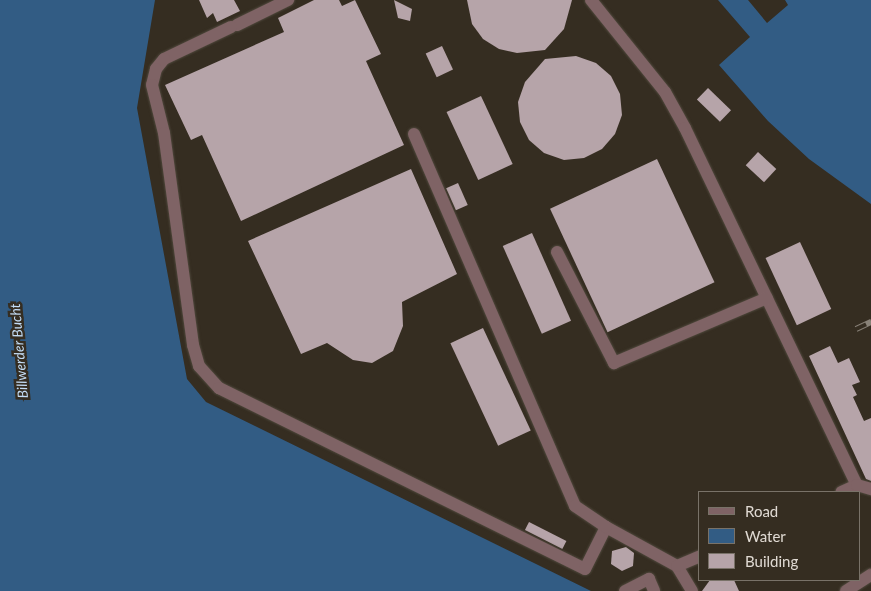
<!DOCTYPE html>
<style>
body{margin:0}
#map{position:relative;width:871px;height:591px;overflow:hidden;background:#352d21;font-family:Lato,sans-serif}
div>[style]{position:absolute}
.water>*{inset:0;background:#325c84}
.building>*{inset:0;background:#b6a4a9;transform-origin:0 0}
.roads{filter:drop-shadow(0 0 1px #50493d) drop-shadow(0 0 1px #50493d)}
.minor>*{height:12px;margin:-6px;padding:0 6px;transform-origin:6px;border-radius:6px;background:#7f6365}
.rail>*{height:5.5px;margin-top:-2.75px;transform-origin:0;background:repeating-linear-gradient(90deg,#352d21 0 11px,#898278 0 22px);box-sizing:border-box;border-block:1px solid #898278}
span{translate:-50% -50%;white-space:nowrap;text-align:center;line-height:1.15;-webkit-text-stroke:5px #352d21;paint-order:stroke}
.water-label{font-size:14px;color:#c4ddf6;font-style:italic}
.legend{position:absolute;left:698px;top:491px;width:162px;height:90px;box-sizing:border-box;background:#352d21;border:1px solid #797268;margin:0;padding:6px 9px;list-style:none;font-size:15px;color:#e0dad3}
.legend li{display:flex;align-items:center;gap:10px;height:25px}
.legend b{width:25px;border:1px solid #797268}
</style>
<div id="map">
<div class="water">
<i style="clip-path:polygon(0 0,155px 0,137px 108px,187px 379px,206px 402px,591px 591px,0 591px)"></i>
<i style="clip-path:polygon(718px 0,748px 0,767px 23px,788px 5px,785px 0,871px 0,871px 204px,809px 159px,768px 121px,719px 65px,750px 37px)"></i>
</div>
<div class="building">
<i style="clip-path:polygon(199px 0,234px 0,240px 11px,217px 22px,213px 13px,207px 18px)"></i>
<i style="clip-path:polygon(314px 0,339px 0,342px 6px,355px 0,381px 54px,366px 61px,404px 145px,241px 221px,202px 135px,191px 140px,165px 85px,284px 32px,278px 18px)"></i>
<i style="clip-path:polygon(394px 0,412px 9px,410px 21px,398px 18px)"></i>
<i style="clip-path:polygon(467px 0,572px 0,564px 29px,545px 50px,517px 53px,499px 49px,483px 39px,472px 24px)"></i>
<i style="left:442px;top:46px;width:26px;height:18px;rotate:65deg"></i>
<i style="clip-path:polygon(576px 56px,596px 63px,611px 76px,620px 94px,622px 115px,615px 134px,602px 149px,584px 158px,564px 160px,544px 153px,529px 140px,520px 122px,518px 102px,525px 82px,545px 59px)"></i>
<i style="left:708px;top:88px;width:32px;height:16px;rotate:44deg"></i>
<i style="left:481px;top:96px;width:75px;height:38px;rotate:65deg"></i>
<i style="left:758px;top:152px;width:25px;height:18px;rotate:43deg"></i>
<i style="left:657px;top:159px;width:136px;height:118px;rotate:65deg"></i>
<i style="clip-path:polygon(411px 169px,457px 274px,402px 302px,403px 326px,393px 351px,372px 363px,353px 360px,327px 343px,301px 354px,248px 241px)"></i>
<i style="left:458px;top:183px;width:24px;height:13px;rotate:66deg"></i>
<i style="left:532px;top:233px;width:96px;height:32px;rotate:66deg"></i>
<i style="left:800px;top:242px;width:74px;height:38px;rotate:65deg"></i>
<i style="left:483px;top:328px;width:113px;height:36px;rotate:65deg"></i>
<i style="clip-path:polygon(830px 346px,838px 363px,849px 358px,860px 382px,852px 385px,857px 395px,853px 397px,864px 421px,871px 418px,871px 481px,866px 479px,809px 356px)"></i>
<i style="left:529px;top:522px;width:42px;height:9px;rotate:27deg"></i>
<i style="clip-path:polygon(626px 547px,634px 553px,633px 566px,622px 571px,611px 564px,612px 551px)"></i>
<i style="clip-path:polygon(710px 580px,734px 580px,739px 591px,702px 591px)"></i>
</div>
<div class="roads">
<div class="minor">
<i style="left:591px;top:0;width:118px;rotate:51.2deg"></i>
<i style="left:665px;top:92px;width:41px;rotate:60.9deg"></i>
<i style="left:685px;top:128px;width:396px;rotate:64.3deg"></i>
<i style="left:857px;top:485px;width:17px;rotate:156deg"></i>
<i style="left:237px;top:25px;width:57px;rotate:-26.1deg"></i>
<i style="left:231px;top:27px;width:74px;rotate:154.5deg"></i>
<i style="left:164px;top:59px;width:13px;rotate:129deg"></i>
<i style="left:156px;top:69px;width:16px;rotate:104deg"></i>
<i style="left:152px;top:85px;width:49px;rotate:76deg"></i>
<i style="left:164px;top:133px;width:214px;rotate:82.2deg"></i>
<i style="left:193px;top:345px;width:22px;rotate:74deg"></i>
<i style="left:199px;top:366px;width:30px;rotate:48deg"></i>
<i style="left:219px;top:388px;width:408px;rotate:26.3deg"></i>
<i style="left:585px;top:569px;width:47px;rotate:-63.4deg"></i>
<i style="left:606px;top:527px;width:81px;rotate:28.8deg"></i>
<i style="left:414px;top:134px;width:405px;rotate:66.6deg"></i>
<i style="left:575px;top:506px;width:37px;rotate:34deg"></i>
<i style="left:557px;top:252px;width:125px;rotate:62.8deg"></i>
<i style="left:614px;top:363px;width:166px;rotate:-23deg"></i>
<i style="left:857px;top:485px;width:15px;rotate:16deg"></i>
<i style="left:625px;top:591px;width:27px;rotate:-27deg"></i>
<i style="left:649px;top:579px;width:13px;rotate:67deg"></i>
<i style="left:692px;top:591px;width:29px;rotate:-121deg"></i>
<i style="left:677px;top:566px;width:25px;rotate:-23deg"></i>
<i style="left:846px;top:591px;width:30px;rotate:-33deg"></i>
</div>
</div>
<div class="rail">
<i style="left:856px;top:329px;width:17px;rotate:-25deg"></i>
</div>
<div class="water-label">
<span style="left:19px;top:351px;rotate:-95deg">Billwerder Bucht</span>
</div>
<ul class="legend">
<li><b style="height:6px;background:#7f6365"></b>Road</li>
<li><b style="height:14px;background:#325c84"></b>Water</li>
<li><b style="height:14px;background:#b6a4a9"></b>Building</li>
</ul>
</div>
